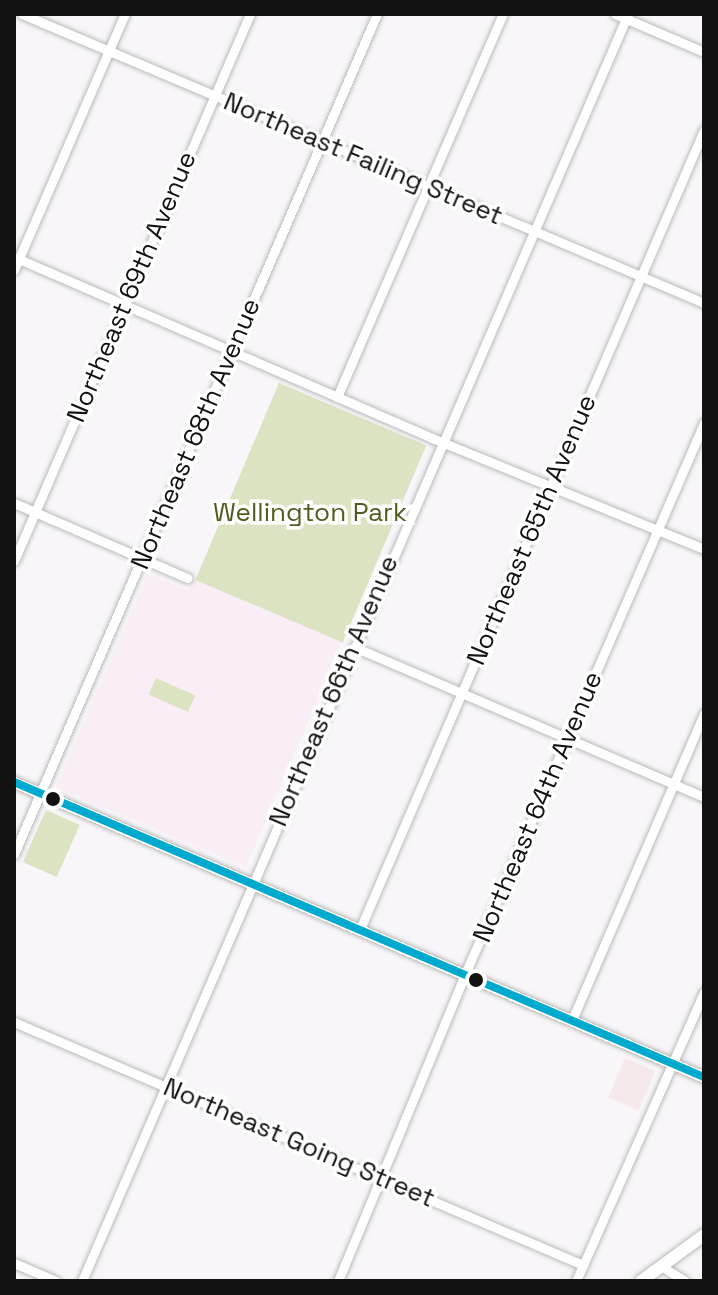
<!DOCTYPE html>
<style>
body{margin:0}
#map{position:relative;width:718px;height:1295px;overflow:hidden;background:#f8f6f9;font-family:"Space Grotesk",sans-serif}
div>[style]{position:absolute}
.commercial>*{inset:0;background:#f5e9ec;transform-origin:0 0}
.education>*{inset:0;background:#f9edf6}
.green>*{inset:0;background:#dce3c3;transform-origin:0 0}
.roads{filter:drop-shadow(0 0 2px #bbbabb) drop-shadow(0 0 2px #bbbabb)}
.minor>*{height:9px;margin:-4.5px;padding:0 4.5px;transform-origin:4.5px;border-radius:4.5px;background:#fefefe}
.tertiary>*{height:11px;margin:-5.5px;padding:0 5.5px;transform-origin:5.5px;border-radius:5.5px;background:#fefefe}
.secondary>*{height:12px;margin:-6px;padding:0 6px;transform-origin:6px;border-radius:6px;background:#fefefe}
.bus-1>*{height:8px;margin:-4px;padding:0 4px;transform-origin:4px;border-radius:4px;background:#00a9ce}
.dots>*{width:22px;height:22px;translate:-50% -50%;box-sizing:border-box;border:4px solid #fff;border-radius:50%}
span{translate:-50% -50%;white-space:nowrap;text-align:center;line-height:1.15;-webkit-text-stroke:7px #fff;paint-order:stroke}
.street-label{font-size:26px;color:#131213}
.park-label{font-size:26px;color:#515d1e}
.frame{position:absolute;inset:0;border:16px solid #131213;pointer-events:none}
</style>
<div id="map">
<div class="commercial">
<i style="left:625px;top:1058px;width:33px;height:43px;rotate:23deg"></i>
</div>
<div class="education">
<i style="clip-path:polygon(148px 574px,188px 591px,194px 579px,342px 642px,246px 867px,56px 787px)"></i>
</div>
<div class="green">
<i style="left:279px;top:383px;width:160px;height:214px;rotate:23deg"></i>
<i style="left:156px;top:678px;width:43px;height:18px;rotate:24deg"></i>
<i style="left:46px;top:810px;width:37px;height:57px;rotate:24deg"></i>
</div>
<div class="roads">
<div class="minor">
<i style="left:22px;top:14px;width:741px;rotate:22.96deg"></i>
<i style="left:615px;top:14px;width:97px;rotate:23.1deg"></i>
<i style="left:14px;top:257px;width:456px;rotate:23.4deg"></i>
<i style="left:432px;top:438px;width:294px;rotate:22.2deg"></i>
<i style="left:14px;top:270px;width:279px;rotate:-66.6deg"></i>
<i style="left:337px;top:397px;width:417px;rotate:-66.6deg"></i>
<i style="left:14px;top:503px;width:189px;rotate:23.4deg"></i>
<i style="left:14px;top:561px;width:596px;rotate:-66.66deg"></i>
<i style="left:354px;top:647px;width:381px;rotate:23.2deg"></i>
<i style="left:14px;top:854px;width:915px;rotate:-66.63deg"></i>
<i style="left:360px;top:929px;width:870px;rotate:-66.71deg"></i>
<i style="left:572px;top:1020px;width:334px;rotate:-66.7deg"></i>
<i style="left:14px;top:1022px;width:619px;rotate:23.13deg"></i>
<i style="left:14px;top:1263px;width:46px;rotate:23.2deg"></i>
<i style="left:661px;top:1266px;width:28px;rotate:32deg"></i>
<i style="left:82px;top:1281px;width:1380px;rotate:-66.69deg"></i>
<i style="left:338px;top:1281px;width:332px;rotate:-67.5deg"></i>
<i style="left:465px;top:974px;width:601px;rotate:-66.55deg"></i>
<i style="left:576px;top:1281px;width:316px;rotate:-66.1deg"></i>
</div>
<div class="tertiary">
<i style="left:14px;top:782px;width:750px;rotate:23.15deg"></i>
</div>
<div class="secondary">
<i style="left:641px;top:1281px;width:78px;rotate:-36.1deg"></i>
</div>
</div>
<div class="bus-1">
<i style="left:14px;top:782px;width:750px;rotate:23.15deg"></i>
</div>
<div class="dots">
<i style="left:53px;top:799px;background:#131213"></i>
<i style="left:476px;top:980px;background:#131213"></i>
</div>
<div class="street-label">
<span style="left:363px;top:159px;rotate:23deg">Northeast Failing Street</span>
<span style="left:132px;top:287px;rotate:-67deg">Northeast 69th Avenue</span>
<span style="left:196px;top:434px;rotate:-67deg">Northeast 68th Avenue</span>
<span style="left:532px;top:530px;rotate:-67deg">Northeast 65th Avenue</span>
<span style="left:334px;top:691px;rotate:-67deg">Northeast 66th Avenue</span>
<span style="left:538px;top:807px;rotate:-67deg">Northeast 64th Avenue</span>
<span style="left:299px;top:1143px;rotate:23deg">Northeast Going Street</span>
</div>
<div class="park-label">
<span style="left:310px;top:513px">Wellington Park</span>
</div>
<div class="frame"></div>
</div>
